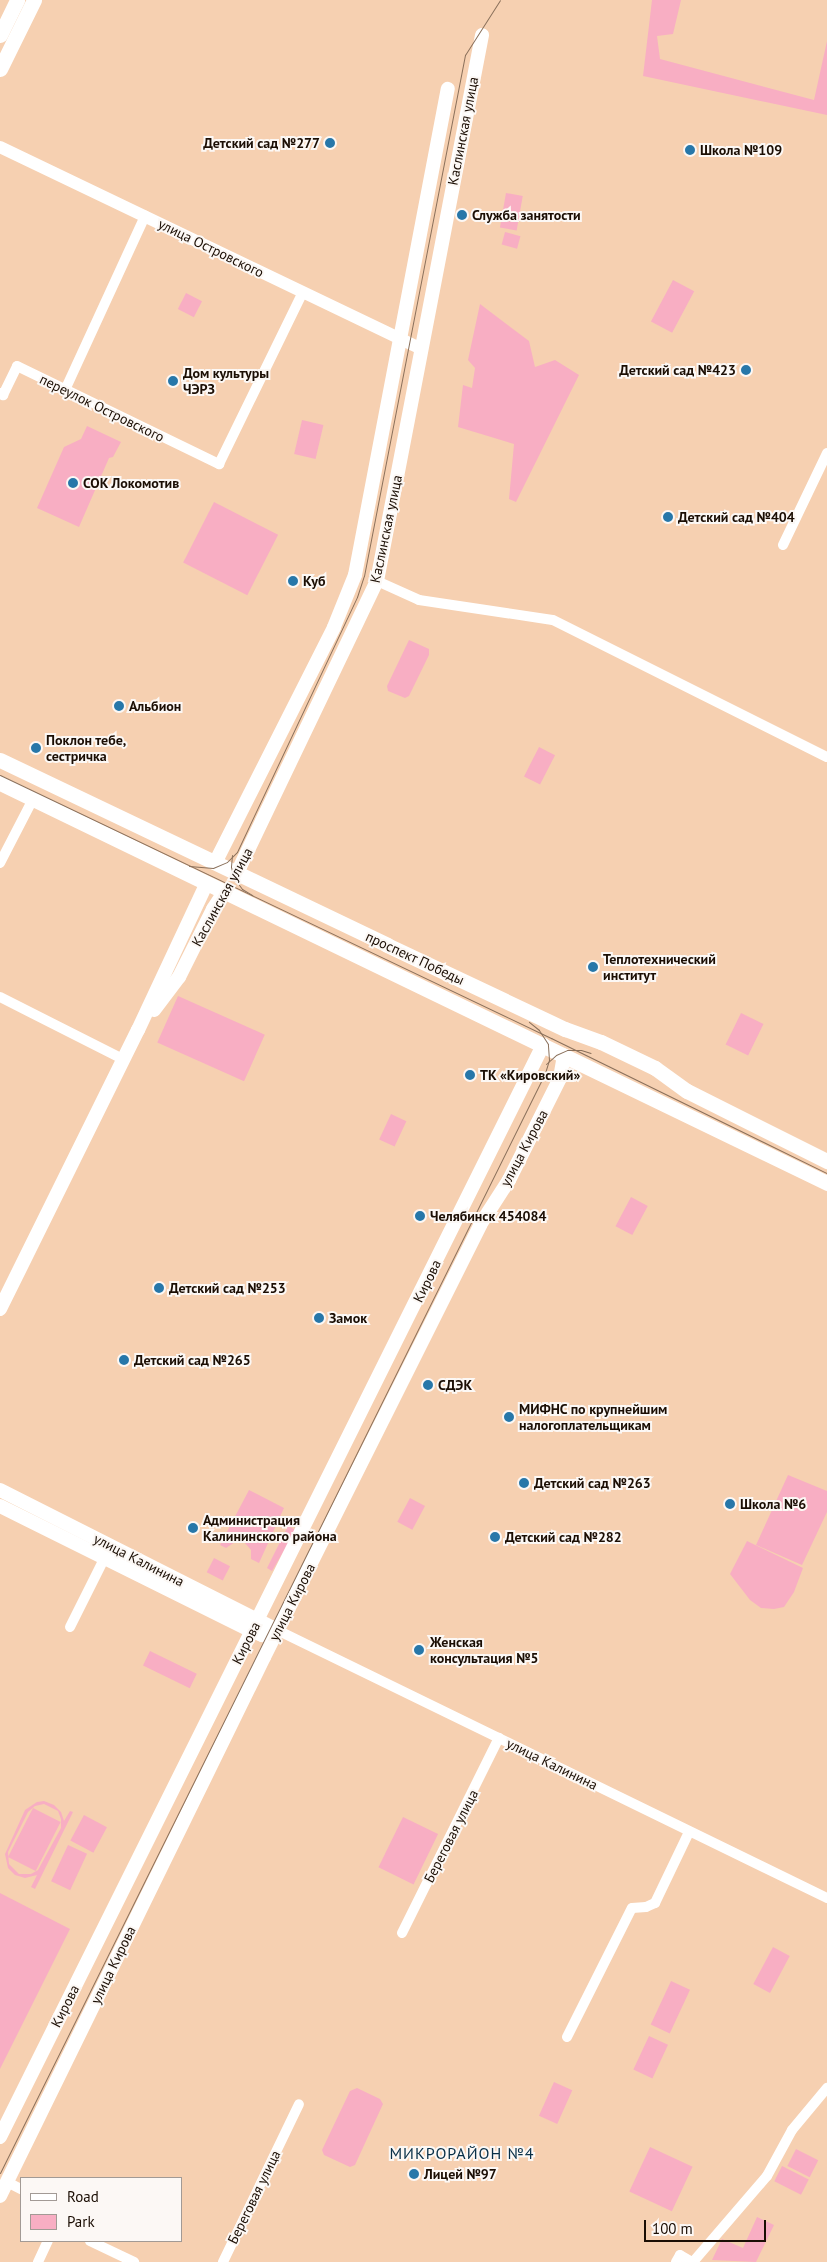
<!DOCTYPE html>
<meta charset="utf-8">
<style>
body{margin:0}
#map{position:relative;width:827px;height:2262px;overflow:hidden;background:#f6d0b1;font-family:"PT Sans",sans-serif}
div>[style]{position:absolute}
.green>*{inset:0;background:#f8aec3;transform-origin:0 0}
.minor>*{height:10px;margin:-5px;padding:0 5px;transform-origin:5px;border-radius:5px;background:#fff}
.tertiary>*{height:12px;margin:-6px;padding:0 6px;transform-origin:6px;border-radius:6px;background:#fff}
.secondary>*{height:14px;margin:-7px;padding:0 7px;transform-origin:7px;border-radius:7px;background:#fff}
.primary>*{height:15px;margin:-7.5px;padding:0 7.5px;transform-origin:7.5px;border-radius:7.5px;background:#fff}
.tram>*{height:1px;margin:-0.5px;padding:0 0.5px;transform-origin:0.5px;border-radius:0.5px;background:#8a705b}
.dots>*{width:14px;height:14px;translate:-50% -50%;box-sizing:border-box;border:2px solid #fcf8f5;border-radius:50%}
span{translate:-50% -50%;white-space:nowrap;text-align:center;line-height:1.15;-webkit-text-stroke:4px #fcf8f5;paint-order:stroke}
.street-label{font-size:14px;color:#1b0e04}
.poi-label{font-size:14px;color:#1b0e04;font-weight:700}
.right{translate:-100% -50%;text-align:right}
.left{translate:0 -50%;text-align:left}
.quarter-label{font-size:16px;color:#082f47;letter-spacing:1px}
.legend{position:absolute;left:20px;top:2177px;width:162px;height:65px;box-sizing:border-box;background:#fcf8f5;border:1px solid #a29a95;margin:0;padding:6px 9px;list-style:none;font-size:15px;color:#1b0e04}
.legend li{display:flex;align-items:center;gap:10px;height:25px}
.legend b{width:25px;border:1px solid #a29a95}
.scale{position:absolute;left:644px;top:2220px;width:122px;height:22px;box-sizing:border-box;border:2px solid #1b0e04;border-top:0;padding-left:6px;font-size:15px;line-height:18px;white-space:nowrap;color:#1b0e04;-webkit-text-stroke:4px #fcf8f5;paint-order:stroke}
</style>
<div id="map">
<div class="green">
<i style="clip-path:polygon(652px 0,681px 0,673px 34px,657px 36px,660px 59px,814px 100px,827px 41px,827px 115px,643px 76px)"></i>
<i style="left:506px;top:193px;width:17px;height:35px;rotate:10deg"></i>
<i style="left:505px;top:232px;width:16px;height:13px;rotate:15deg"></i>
<i style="left:673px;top:280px;width:24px;height:47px;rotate:28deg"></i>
<i style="left:186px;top:293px;width:18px;height:18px;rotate:27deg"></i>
<i style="clip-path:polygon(480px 304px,529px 341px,535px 367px,555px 360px,579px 375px,516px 502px,509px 499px,514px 444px,458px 427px,463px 385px,472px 388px,475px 368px,468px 360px)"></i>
<i style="left:302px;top:420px;width:22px;height:35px;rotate:13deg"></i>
<i style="clip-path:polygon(87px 426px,121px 442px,113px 457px,109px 458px,79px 527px,37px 508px,64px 447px,81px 439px)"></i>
<i style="left:214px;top:502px;width:72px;height:68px;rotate:27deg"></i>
<i style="clip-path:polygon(409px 640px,429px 649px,429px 655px,409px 696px,405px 698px,388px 691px,387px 686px)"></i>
<i style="left:539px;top:747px;width:18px;height:33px;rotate:27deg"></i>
<i style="left:178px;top:996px;width:95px;height:51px;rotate:24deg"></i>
<i style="left:741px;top:1013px;width:25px;height:35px;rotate:26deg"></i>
<i style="left:391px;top:1114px;width:17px;height:28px;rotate:25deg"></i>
<i style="left:631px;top:1197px;width:19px;height:33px;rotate:28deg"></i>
<i style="clip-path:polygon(788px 1475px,827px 1491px,827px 1512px,802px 1565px,756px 1545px)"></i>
<i style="clip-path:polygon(249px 1490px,284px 1508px,259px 1563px,251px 1559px,251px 1550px,244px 1542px,235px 1542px,226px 1548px,220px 1545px)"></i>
<i style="left:410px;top:1498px;width:17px;height:27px;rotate:28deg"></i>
<i style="clip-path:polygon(288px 1526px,296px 1530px,272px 1571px,267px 1568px)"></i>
<i style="clip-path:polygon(747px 1541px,803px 1568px,794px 1592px,784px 1607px,774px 1609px,761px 1608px,750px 1600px,730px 1574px)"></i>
<i style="left:214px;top:1558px;width:18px;height:16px;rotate:27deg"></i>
<i style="left:150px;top:1651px;width:52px;height:16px;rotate:26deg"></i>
<i style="clip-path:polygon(evenodd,37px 1802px,44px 1801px,54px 1805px,61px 1812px,64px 1821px,70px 1811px,73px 1812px,35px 1889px,31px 1887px,37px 1875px,25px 1878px,15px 1875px,8px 1868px,5px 1854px,25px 1810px,37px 1802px,44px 1804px,58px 1811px,61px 1819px,61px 1828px,38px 1870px,31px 1874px,19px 1874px,9px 1864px,8px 1852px,28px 1812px,35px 1806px,44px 1804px)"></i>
<i style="left:33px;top:1808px;width:31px;height:55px;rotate:27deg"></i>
<i style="left:84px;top:1815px;width:26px;height:29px;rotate:28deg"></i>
<i style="left:403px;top:1817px;width:39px;height:56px;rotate:26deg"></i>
<i style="left:68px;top:1845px;width:21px;height:40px;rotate:25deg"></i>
<i style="clip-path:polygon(0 1893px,70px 1929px,0 2069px)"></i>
<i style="left:773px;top:1947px;width:19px;height:42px;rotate:28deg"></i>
<i style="left:671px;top:1981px;width:21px;height:48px;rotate:25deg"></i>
<i style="left:649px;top:2036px;width:21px;height:37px;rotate:25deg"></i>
<i style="left:554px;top:2082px;width:20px;height:37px;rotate:24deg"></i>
<i style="clip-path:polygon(357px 2088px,380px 2099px,383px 2104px,355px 2165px,350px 2167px,324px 2155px,322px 2150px,350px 2091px)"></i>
<i style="left:650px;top:2147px;width:47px;height:49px;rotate:25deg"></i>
<i style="left:796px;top:2149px;width:25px;height:19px;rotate:27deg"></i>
<i style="left:782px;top:2166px;width:30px;height:17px;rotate:27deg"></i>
<i style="clip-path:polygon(757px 2217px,774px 2225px,756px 2262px,712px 2260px,722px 2239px,743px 2248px)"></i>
</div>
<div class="minor">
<i style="left:65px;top:390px;width:192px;rotate:-65.3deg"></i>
<i style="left:0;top:393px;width:4px;rotate:34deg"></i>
<i style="left:3px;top:395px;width:32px;rotate:-64deg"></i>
<i style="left:17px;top:366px;width:225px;rotate:25.9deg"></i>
<i style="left:219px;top:464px;width:191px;rotate:-64deg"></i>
<i style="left:783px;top:545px;width:102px;rotate:-64.4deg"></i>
<i style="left:377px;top:581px;width:46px;rotate:24.3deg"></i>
<i style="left:419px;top:600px;width:135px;rotate:8.5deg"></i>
<i style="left:553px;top:620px;width:306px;rotate:26.6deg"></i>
<i style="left:0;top:863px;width:72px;rotate:-62.7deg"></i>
<i style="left:0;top:997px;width:138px;rotate:26.8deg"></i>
<i style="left:70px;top:1627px;width:76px;rotate:-63.4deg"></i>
<i style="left:277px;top:1630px;width:612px;rotate:25.98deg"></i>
<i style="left:402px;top:1933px;width:218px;rotate:-63.6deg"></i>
<i style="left:567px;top:2037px;width:144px;rotate:-63.3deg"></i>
<i style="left:632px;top:1908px;width:14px;rotate:-4deg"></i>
<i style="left:646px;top:1907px;width:10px;rotate:-24deg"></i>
<i style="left:655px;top:1903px;width:79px;rotate:-64.4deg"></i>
<i style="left:7px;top:2182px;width:16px;rotate:27deg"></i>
<i style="left:90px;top:2241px;width:49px;rotate:25.5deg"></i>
<i style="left:38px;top:2262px;width:23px;rotate:-65deg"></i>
<i style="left:223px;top:2262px;width:175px;rotate:-64.3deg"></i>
<i style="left:676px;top:2262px;width:8px;rotate:-60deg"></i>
<i style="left:680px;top:2255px;width:14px;rotate:30deg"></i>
<i style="left:693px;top:2262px;width:113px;rotate:-49.3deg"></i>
<i style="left:767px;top:2176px;width:52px;rotate:-61.5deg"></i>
<i style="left:792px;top:2130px;width:55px;rotate:-50.2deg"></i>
</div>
<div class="tertiary">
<i style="left:0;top:147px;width:468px;rotate:25.6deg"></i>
</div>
<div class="secondary">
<i style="left:215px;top:863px;width:264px;rotate:-63.2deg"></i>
<i style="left:334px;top:627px;width:56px;rotate:-68deg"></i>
<i style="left:355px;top:575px;width:495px;rotate:-79.2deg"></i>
<i style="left:237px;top:873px;width:324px;rotate:-64.4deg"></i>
<i style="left:377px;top:581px;width:556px;rotate:-79.11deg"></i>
<i style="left:154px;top:1010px;width:41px;rotate:-52.9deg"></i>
<i style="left:179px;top:977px;width:76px;rotate:-63.4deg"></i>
<i style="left:213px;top:909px;width:20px;rotate:-57deg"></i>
<i style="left:0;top:1309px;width:311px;rotate:-63.7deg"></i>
<i style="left:138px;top:1030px;width:162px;rotate:-64.9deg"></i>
<i style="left:0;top:1490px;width:310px;rotate:26.8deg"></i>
<i style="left:0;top:1506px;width:281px;rotate:26.4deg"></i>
<i style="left:252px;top:1631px;width:11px;rotate:22deg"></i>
<i style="left:262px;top:1635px;width:16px;rotate:-18deg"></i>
<i style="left:0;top:2137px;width:1220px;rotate:-63.56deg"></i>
<i style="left:0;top:2196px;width:600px;rotate:-63.9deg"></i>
<i style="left:264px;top:1657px;width:483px;rotate:-63.4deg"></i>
<i style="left:480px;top:1225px;width:54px;rotate:-57.2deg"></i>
<i style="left:509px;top:1180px;width:114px;rotate:-63.4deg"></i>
<i style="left:560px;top:1078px;width:23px;rotate:-80deg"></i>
</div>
<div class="primary">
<i style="left:0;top:35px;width:39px;rotate:-64deg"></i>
<i style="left:0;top:69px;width:77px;rotate:-63.8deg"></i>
<i style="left:0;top:760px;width:429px;rotate:25.5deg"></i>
<i style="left:387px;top:945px;width:197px;rotate:25.3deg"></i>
<i style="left:565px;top:1029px;width:38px;rotate:20deg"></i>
<i style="left:601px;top:1042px;width:60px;rotate:25.7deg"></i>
<i style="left:655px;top:1068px;width:39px;rotate:36deg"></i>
<i style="left:687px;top:1091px;width:157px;rotate:26.6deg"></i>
<i style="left:0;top:783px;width:919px;rotate:25.81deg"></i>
</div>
<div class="tram">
<i style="left:0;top:775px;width:611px;rotate:25.52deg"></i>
<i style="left:551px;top:1038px;width:307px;rotate:26.1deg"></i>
<i style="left:232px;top:855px;width:12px;rotate:95deg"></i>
<i style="left:231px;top:867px;width:11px;rotate:75deg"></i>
<i style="left:234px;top:878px;width:14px;rotate:54deg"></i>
<i style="left:242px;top:889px;width:12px;rotate:31deg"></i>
<i style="left:189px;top:866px;width:24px;rotate:5deg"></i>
<i style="left:213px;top:868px;width:15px;rotate:-23deg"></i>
<i style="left:227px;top:862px;width:14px;rotate:-45deg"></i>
<i style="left:237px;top:852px;width:282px;rotate:-64.8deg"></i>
<i style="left:357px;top:597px;width:22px;rotate:-72deg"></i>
<i style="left:364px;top:576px;width:531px;rotate:-79.03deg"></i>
<i style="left:465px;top:55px;width:65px;rotate:-57.5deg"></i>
<i style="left:546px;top:1064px;width:13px;rotate:-42deg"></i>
<i style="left:556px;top:1055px;width:12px;rotate:-24deg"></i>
<i style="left:567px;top:1050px;width:14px"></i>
<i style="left:581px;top:1050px;width:10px;rotate:17deg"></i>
<i style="left:0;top:2173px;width:1228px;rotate:-63.64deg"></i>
<i style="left:545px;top:1073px;width:14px;rotate:-73deg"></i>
<i style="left:549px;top:1060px;width:16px;rotate:-94deg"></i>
<i style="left:548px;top:1044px;width:17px;rotate:-123deg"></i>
<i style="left:539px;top:1030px;width:13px;rotate:-141deg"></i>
</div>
<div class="dots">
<i style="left:330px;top:143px;background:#2777a9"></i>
<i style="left:690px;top:150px;background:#2777a9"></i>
<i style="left:462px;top:215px;background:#2777a9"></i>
<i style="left:746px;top:370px;background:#2777a9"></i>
<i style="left:173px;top:381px;background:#2777a9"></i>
<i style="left:73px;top:483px;background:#2777a9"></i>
<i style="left:668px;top:517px;background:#2777a9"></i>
<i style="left:293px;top:581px;background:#2777a9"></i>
<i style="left:119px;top:706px;background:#2777a9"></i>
<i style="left:36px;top:748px;background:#2777a9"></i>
<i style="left:593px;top:967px;background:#2777a9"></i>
<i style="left:470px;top:1075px;background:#2777a9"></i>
<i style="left:420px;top:1216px;background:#2777a9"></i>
<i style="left:159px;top:1288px;background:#2777a9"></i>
<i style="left:319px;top:1318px;background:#2777a9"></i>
<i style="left:124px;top:1360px;background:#2777a9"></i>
<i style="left:428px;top:1385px;background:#2777a9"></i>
<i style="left:509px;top:1417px;background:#2777a9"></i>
<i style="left:524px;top:1483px;background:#2777a9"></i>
<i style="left:730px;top:1504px;background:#2777a9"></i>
<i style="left:193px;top:1528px;background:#2777a9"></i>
<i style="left:495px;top:1537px;background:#2777a9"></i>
<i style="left:419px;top:1650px;background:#2777a9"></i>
<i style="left:414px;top:2174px;background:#2777a9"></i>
</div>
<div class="street-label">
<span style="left:463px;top:131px;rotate:-79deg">Каслинская улица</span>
<span style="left:211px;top:248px;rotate:26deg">улица Островского</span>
<span style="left:102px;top:408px;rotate:26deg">переулок Островского</span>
<span style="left:386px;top:529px;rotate:-78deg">Каслинская улица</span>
<span style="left:222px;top:897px;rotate:-61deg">Каслинская улица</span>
<span style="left:415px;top:958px;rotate:25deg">проспект Победы</span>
<span style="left:524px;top:1148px;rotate:-62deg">улица Кирова</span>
<span style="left:427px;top:1281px;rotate:-64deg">Кирова</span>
<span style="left:139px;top:1560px;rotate:27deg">улица Калинина</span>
<span style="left:292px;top:1602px;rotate:-63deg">улица Кирова</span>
<span style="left:246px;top:1643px;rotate:-63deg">Кирова</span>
<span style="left:552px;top:1764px;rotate:26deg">улица Калинина</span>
<span style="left:451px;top:1836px;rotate:-63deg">Береговая улица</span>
<span style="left:113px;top:1965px;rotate:-64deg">улица Кирова</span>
<span style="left:65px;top:2006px;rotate:-63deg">Кирова</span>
<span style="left:254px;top:2197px;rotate:-64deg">Береговая улица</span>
</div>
<div class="poi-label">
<span class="right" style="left:320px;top:143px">Детский сад №277</span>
<span class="left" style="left:700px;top:150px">Школа №109</span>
<span class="left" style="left:472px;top:215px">Служба занятости</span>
<span class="right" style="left:736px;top:370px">Детский сад №423</span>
<span class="left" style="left:183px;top:381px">Дом культуры<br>ЧЭРЗ</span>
<span class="left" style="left:83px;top:483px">СОК Локомотив</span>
<span class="left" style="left:678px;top:517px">Детский сад №404</span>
<span class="left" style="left:303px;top:581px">Куб</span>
<span class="left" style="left:129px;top:706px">Альбион</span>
<span class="left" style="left:46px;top:748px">Поклон тебе,<br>сестричка</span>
<span class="left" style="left:603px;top:967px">Теплотехнический<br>институт</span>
<span class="left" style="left:480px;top:1075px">ТК «Кировский»</span>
<span class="left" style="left:430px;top:1216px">Челябинск 454084</span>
<span class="left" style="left:169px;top:1288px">Детский сад №253</span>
<span class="left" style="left:329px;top:1318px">Замок</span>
<span class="left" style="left:134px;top:1360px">Детский сад №265</span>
<span class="left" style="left:438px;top:1385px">СДЭК</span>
<span class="left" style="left:519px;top:1417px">МИФНС по крупнейшим<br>налогоплательщикам</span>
<span class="left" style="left:534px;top:1483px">Детский сад №263</span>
<span class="left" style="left:740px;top:1504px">Школа №6</span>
<span class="left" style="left:203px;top:1528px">Администрация<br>Калининского района</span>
<span class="left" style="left:505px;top:1537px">Детский сад №282</span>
<span class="left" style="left:430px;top:1650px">Женская<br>консультация №5</span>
<span class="left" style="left:424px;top:2174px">Лицей №97</span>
</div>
<div class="quarter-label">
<span style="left:462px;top:2153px">МИКРОРАЙОН №4</span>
</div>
<ul class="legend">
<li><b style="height:6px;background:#fff"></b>Road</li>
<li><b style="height:14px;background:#f8aec3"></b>Park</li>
</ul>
<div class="scale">100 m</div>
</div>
